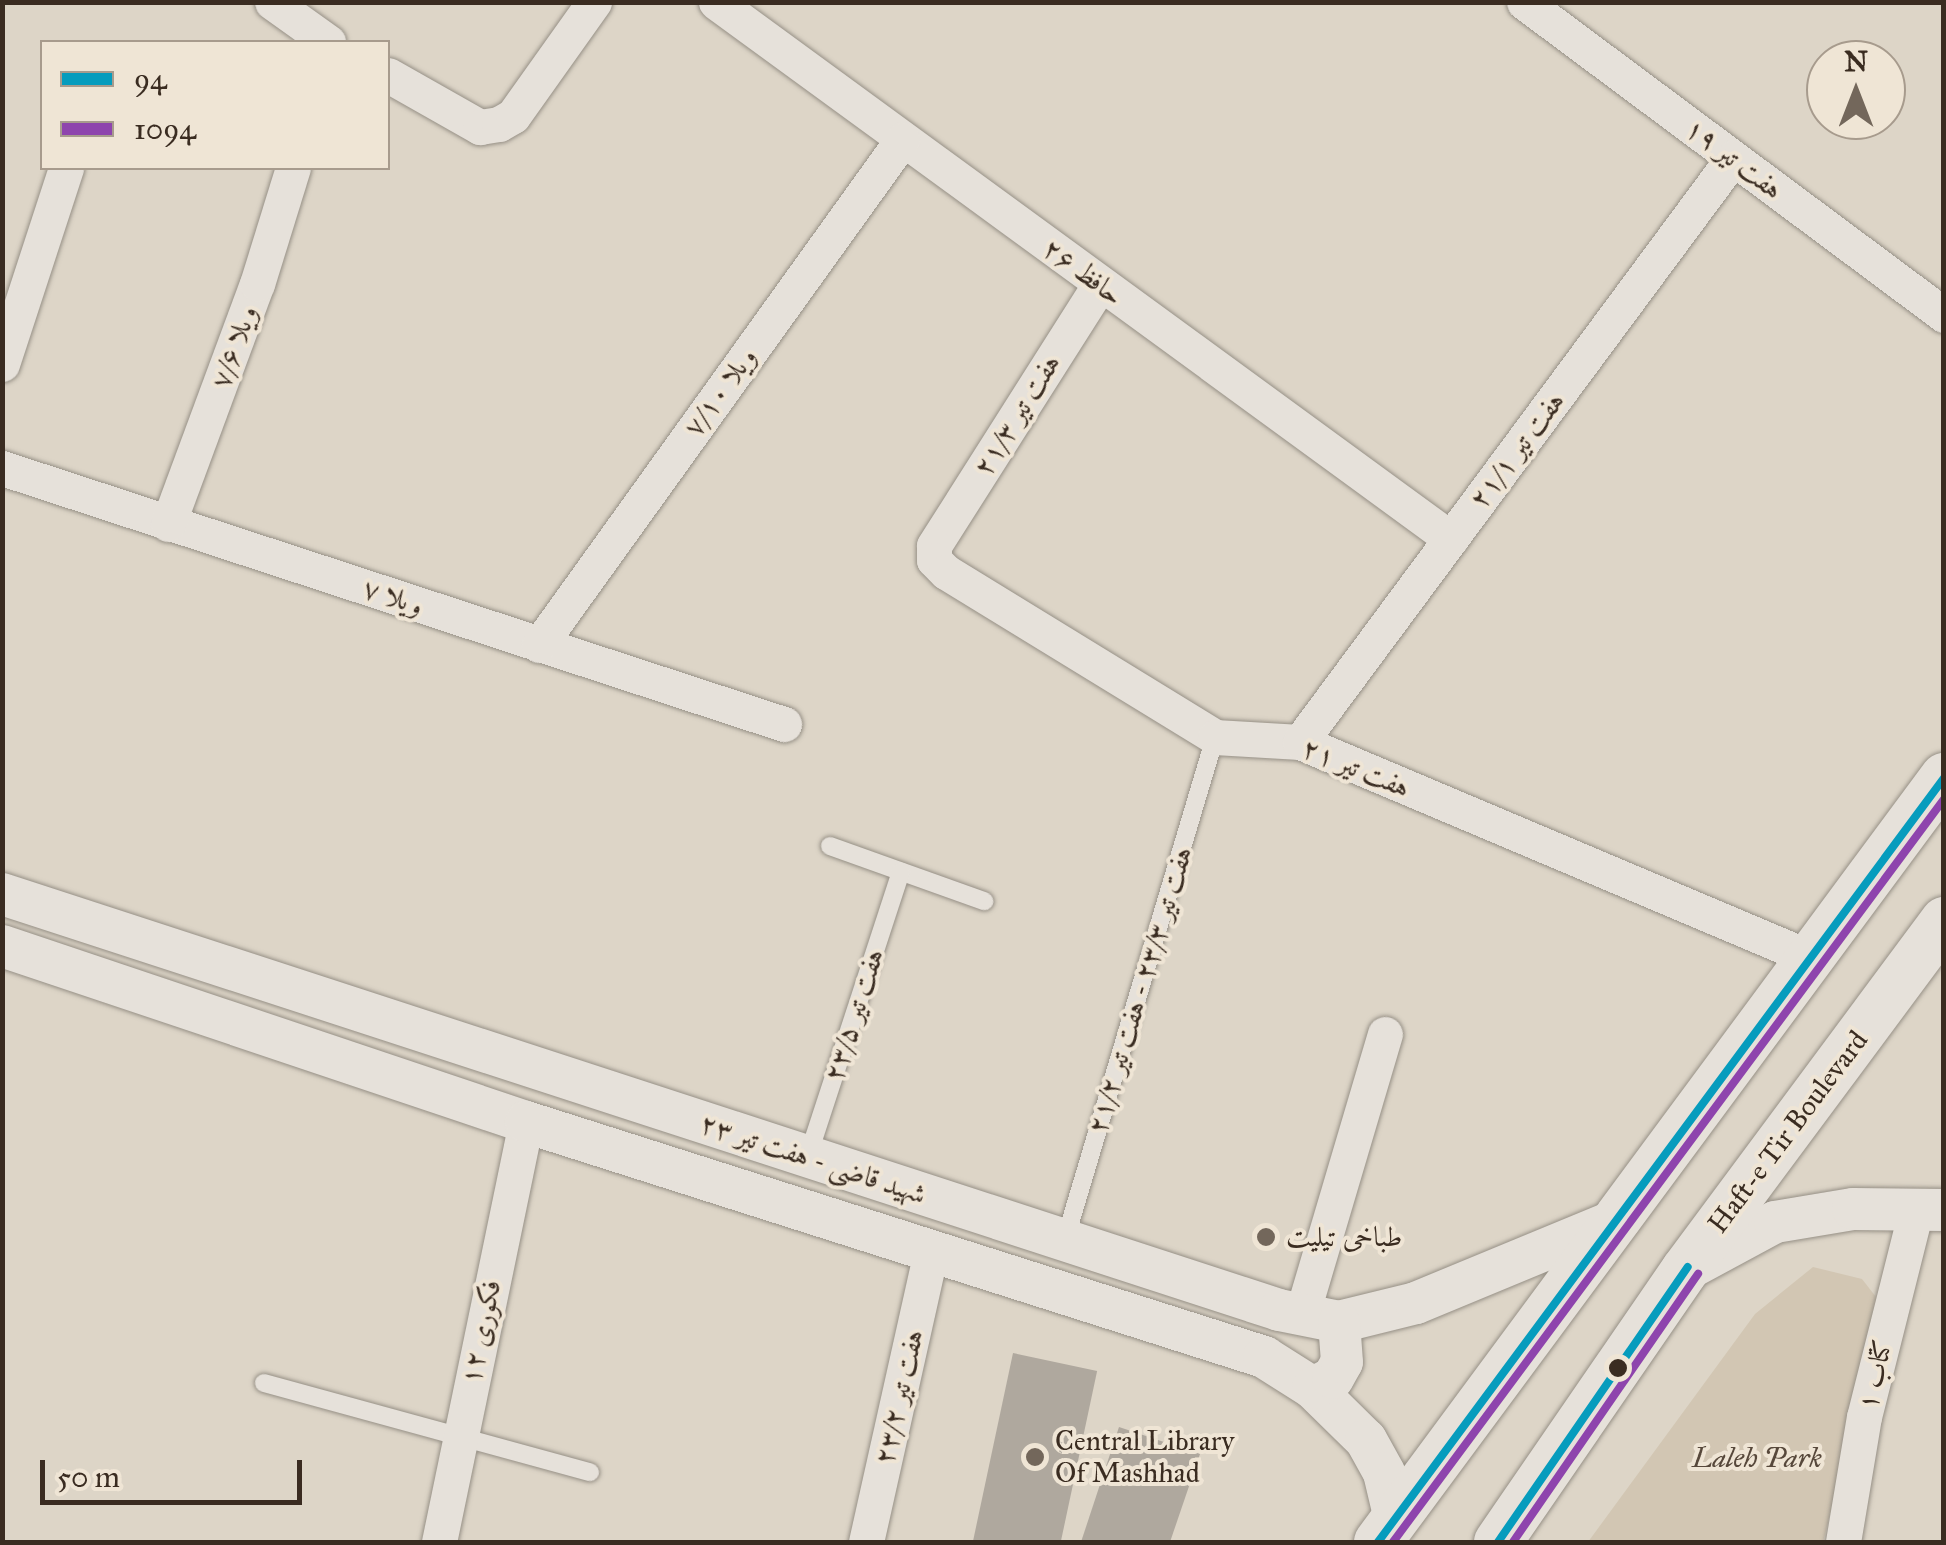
<!DOCTYPE html>
<meta charset="utf-8">
<style>
body{margin:0}
#map{position:relative;width:1946px;height:1545px;overflow:hidden;background:#ddd5c7;font-family:"IM FELL Great Primer",Amiri,serif}
div>[style]{position:absolute}
.green>*{inset:0;background:#d2c6b3}
.building>*{inset:0;background:#afa89e;transform-origin:0 0}
.roads{filter:drop-shadow(0 0 2px #969086) drop-shadow(0 0 2px #969086)}
.service>*{height:18px;margin:-9px;padding:0 9px;transform-origin:9px;border-radius:9px;background:#e6e1da}
.minor>*{height:35px;margin:-17.5px;padding:0 17.5px;transform-origin:17.5px;border-radius:17.5px;background:#e6e1da}
.tertiary>*{height:42px;margin:-21px;padding:0 21px;transform-origin:21px;border-radius:21px;background:#e6e1da}
.secondary>*{height:48px;margin:-24px;padding:0 24px;transform-origin:24px;border-radius:24px;background:#e6e1da}
.bus-1>*{height:8px;margin:-4px;padding:0 4px;transform-origin:4px;border-radius:4px;background:#069cbd}
.bus-2>*{height:8px;margin:-4px;padding:0 4px;transform-origin:4px;border-radius:4px;background:#8e44ad}
.dots>*{width:28px;height:28px;translate:-50% -50%;box-sizing:border-box;border:5px solid #efe5d5;border-radius:50%}
span{translate:-50% -50%;white-space:nowrap;text-align:center;line-height:1.15;-webkit-text-stroke:8px #efe5d5;paint-order:stroke}
.street-label{font-size:28px;color:#3a2c21}
.poi-label{font-size:28px;color:#3a2c21}
.left{translate:0 -50%;text-align:left}
.park-label{font-size:28px;color:#57483b;font-style:italic}
.frame{position:absolute;inset:0;border:5px solid #3a2c21;pointer-events:none}
.legend{position:absolute;left:40px;top:40px;width:350px;height:130px;box-sizing:border-box;background:#efe5d5;border:2px solid #a79b8d;margin:0;padding:12px 18px;list-style:none;font-size:30px;color:#3a2c21}
.legend li{display:flex;align-items:center;gap:20px;height:50px}
.legend b{width:50px;border:2px solid #a79b8d}
.north{position:absolute;left:1806px;top:40px;width:100px;height:100px;box-sizing:border-box;background:#efe5d5;border:2px solid #a79b8d;border-radius:50%;rotate:0deg;font-size:28px;font-weight:700;line-height:40px;text-align:center;color:#3a2c21}
.north::after{content:'';display:block;margin:auto;width:35px;height:45px;background:#73675b;clip-path:polygon(50% 0,100% 100%,50% 72%,0 100%)}
.scale{position:absolute;left:40px;top:1460px;width:262px;height:45px;box-sizing:border-box;border:5px solid #3a2c21;border-top:0;padding-left:12px;font-size:30px;line-height:35px;white-space:nowrap;color:#3a2c21;-webkit-text-stroke:8px #efe5d5;paint-order:stroke}
</style>
<div id="map">
<div class="green">
<i style="clip-path:polygon(1813px 1267px,1862px 1279px,1883px 1306px,1823px 1542px,1588px 1542px,1755px 1314px)"></i>
</div>
<div class="building">
<i style="left:1013px;top:1353px;width:86px;height:193px;rotate:12deg"></i>
<i style="clip-path:polygon(1119px 1427px,1200px 1454px,1170px 1542px,1081px 1542px)"></i>
</div>
<div class="roads">
<div class="service">
<i style="left:830px;top:846px;width:164px;rotate:19.7deg"></i>
<i style="left:808px;top:1156px;width:299px;rotate:-71.9deg"></i>
<i style="left:1065px;top:1240px;width:525px;rotate:-73.39deg"></i>
<i style="left:264px;top:1383px;width:338px;rotate:15.3deg"></i>
</div>
<div class="minor">
<i style="left:272px;top:2px;width:69px;rotate:35.5deg"></i>
<i style="left:716px;top:2px;width:910px;rotate:36.15deg"></i>
<i style="left:1524px;top:2px;width:524px;rotate:36.69deg"></i>
<i style="left:388px;top:75px;width:106px;rotate:29.5deg"></i>
<i style="left:480px;top:127px;width:19px;rotate:-9deg"></i>
<i style="left:499px;top:124px;width:16px;rotate:-30deg"></i>
<i style="left:513px;top:116px;width:140px;rotate:-54.6deg"></i>
<i style="left:1100px;top:284px;width:310px;rotate:122.4deg"></i>
<i style="left:934px;top:546px;width:14px;rotate:90deg"></i>
<i style="left:934px;top:560px;width:17px;rotate:45deg"></i>
<i style="left:946px;top:572px;width:316px;rotate:31.5deg"></i>
<i style="left:1215px;top:737px;width:85px;rotate:3.4deg"></i>
<i style="left:1300px;top:742px;width:555px;rotate:22.91deg"></i>
<i style="left:2px;top:364px;width:206px;rotate:-71.9deg"></i>
<i style="left:2px;top:468px;width:823px;rotate:18.13deg"></i>
<i style="left:168px;top:524px;width:256px;rotate:-69.7deg"></i>
<i style="left:257px;top:284px;width:121px;rotate:-72.8deg"></i>
<i style="left:539px;top:645px;width:622px;rotate:-54.29deg"></i>
<i style="left:1300px;top:742px;width:727px;rotate:-53.45deg"></i>
<i style="left:1302px;top:1314px;width:292px;rotate:-73.5deg"></i>
<i style="left:439px;top:1542px;width:429px;rotate:-78.3deg"></i>
<i style="left:866px;top:1542px;width:298px;rotate:-77.4deg"></i>
<i style="left:1843px;top:1542px;width:127px;rotate:-80.5deg"></i>
<i style="left:1864px;top:1417px;width:213px;rotate:-75.9deg"></i>
</div>
<div class="tertiary">
<i style="left:2px;top:894px;width:1343px;rotate:18.04deg"></i>
<i style="left:1279px;top:1310px;width:61px;rotate:11.3deg"></i>
<i style="left:1339px;top:1322px;width:79px;rotate:-13.9deg"></i>
<i style="left:1416px;top:1303px;width:222px;rotate:-22.5deg"></i>
<i style="left:2px;top:946px;width:553px;rotate:18.57deg"></i>
<i style="left:526px;top:1122px;width:775px;rotate:17.66deg"></i>
<i style="left:1264px;top:1357px;width:58px;rotate:32.3deg"></i>
<i style="left:1313px;top:1388px;width:74px;rotate:44.5deg"></i>
<i style="left:1366px;top:1440px;width:38px;rotate:61deg"></i>
<i style="left:1384px;top:1473px;width:47px;rotate:76.6deg"></i>
<i style="left:1686px;top:1270px;width:101px;rotate:-28.3deg"></i>
<i style="left:1775px;top:1222px;width:79px;rotate:-9.5deg"></i>
<i style="left:1853px;top:1209px;width:91px;rotate:0.6deg"></i>
<i style="left:1313px;top:1388px;width:22px;rotate:-27deg"></i>
<i style="left:1333px;top:1378px;width:18px;rotate:-61deg"></i>
<i style="left:1342px;top:1362px;width:40px;rotate:-94.3deg"></i>
</div>
<div class="secondary">
<i style="left:1378px;top:1542px;width:952px;rotate:-53.5deg"></i>
<i style="left:1498px;top:1542px;width:330px;rotate:-55.5deg"></i>
<i style="left:1685px;top:1270px;width:435px;rotate:-53.4deg"></i>
</div>
</div>
<div class="bus-1">
<i style="left:1378px;top:1542px;width:951px;rotate:-53.47deg"></i>
<i style="left:1498px;top:1542px;width:334px;rotate:-55.4deg"></i>
</div>
<div class="bus-2">
<i style="left:1393px;top:1542px;width:925px;rotate:-53.44deg"></i>
<i style="left:1513px;top:1542px;width:326px;rotate:-55.4deg"></i>
</div>
<div class="dots">
<i style="left:1266px;top:1237px;background:#73675b"></i>
<i style="left:1618px;top:1368px;background:#3a2c21"></i>
<i style="left:1035px;top:1457px;background:#73675b"></i>
</div>
<div class="street-label">
<span style="left:1734px;top:159px;rotate:37deg">هفت تیر ۱۹</span>
<span style="left:1083px;top:272px;rotate:36deg">حافظ ۲۶</span>
<span style="left:234px;top:347px;rotate:-70deg">ویلا ۷/۶</span>
<span style="left:720px;top:392px;rotate:-54deg">ویلا ۷/۱۰</span>
<span style="left:1017px;top:415px;rotate:-58deg">هفت تیر ۲۱/۳</span>
<span style="left:1517px;top:450px;rotate:-53deg">هفت تیر ۲۱/۱</span>
<span style="left:393px;top:597px;rotate:18deg">ویلا ۷</span>
<span style="left:1356px;top:768px;rotate:22deg">هفت تیر ۲۱</span>
<span style="left:1140px;top:990px;rotate:-73deg">هفت تیر ۲۳/۳ - هفت تیر ۲۱/۲</span>
<span style="left:854px;top:1015px;rotate:-72deg">هفت تیر ۲۳/۵</span>
<span style="left:1788px;top:1132px;rotate:-53deg">Haft-e Tir Boulevard</span>
<span style="left:813px;top:1159px;rotate:18deg">شهید قاضی - هفت تیر ۲۳</span>
<span style="left:481px;top:1332px;rotate:-78deg">فکوری ۱۲</span>
<span style="left:1875px;top:1375px;rotate:-76deg">کتاب ۱</span>
<span style="left:899px;top:1397px;rotate:-77deg">هفت تیر ۲۳/۲</span>
</div>
<div class="poi-label">
<span class="left" style="left:1286px;top:1237px">طباخی تیلیت</span>
<span class="left" style="left:1055px;top:1457px">Central Library<br>Of Mashhad</span>
</div>
<div class="park-label">
<span style="left:1757px;top:1458px">Laleh Park</span>
</div>
<div class="frame"></div>
<ul class="legend">
<li><b style="height:12px;background:#069cbd"></b>94</li>
<li><b style="height:12px;background:#8e44ad"></b>1094</li>
</ul>
<div class="north">N</div>
<div class="scale">50 m</div>
</div>
